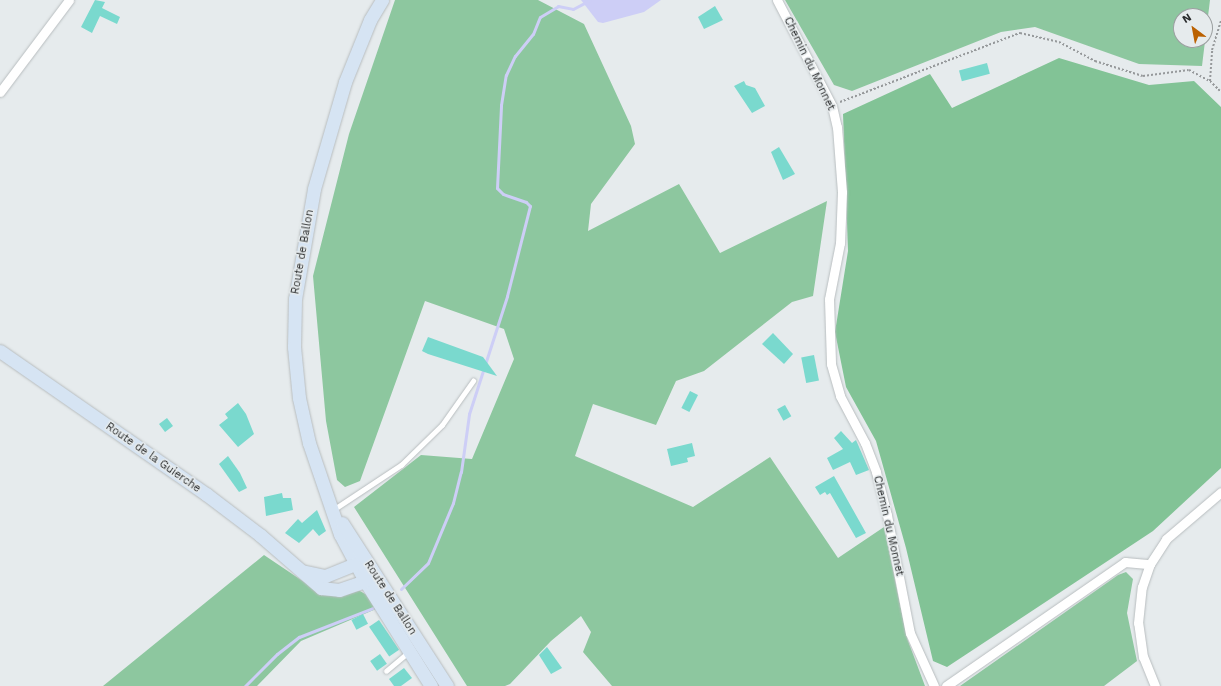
<!DOCTYPE html>
<style>
body{margin:0}
#map{position:relative;width:1221px;height:686px;overflow:hidden;background:#e6ebed;font-family:"Work Sans",sans-serif}
div>[style]{position:absolute}
.green>*{inset:0;background:#8dc79f}
.forest>*{inset:0;background:#82c396}
.water>*{inset:0;background:#cdcef6}
.stream>*{height:3px;margin:-1.5px;padding:0 1.5px;transform-origin:1.5px;border-radius:1.5px;background:#cdcef6}
.building>*{inset:0;background:#7ad9ce;transform-origin:0 0}
.path>*{height:2px;margin-top:-1px;transform-origin:0;background:repeating-linear-gradient(90deg,#96999b 0 2px,transparent 0 4px)}
.roads{filter:drop-shadow(0 0 1px #b8bdbf) drop-shadow(0 0 1px #b8bdbf)}
.lane>*{height:4.5px;margin:-2.25px;padding:0 2.25px;transform-origin:2.25px;border-radius:2.25px;background:#fff}
.street>*{height:9px;margin:-4.5px;padding:0 4.5px;transform-origin:4.5px;border-radius:4.5px;background:#fff}
.secondary>*{height:13px;margin:-6.5px;padding:0 6.5px;transform-origin:6.5px;border-radius:6.5px;background:#d6e4f3}
span{translate:-50% -50%;white-space:nowrap;text-align:center;line-height:1.15;-webkit-text-stroke:3px #e6ebed;paint-order:stroke}
.street-label{font-size:11px;color:#2a2c2d}
.north{position:absolute;left:1173px;top:8px;width:40px;height:40px;box-sizing:border-box;background:#e6ebed;border:1px solid #9b9fa0;border-radius:50%;rotate:328deg;font-size:11px;font-weight:700;line-height:16px;text-align:center;color:#2a2c2d}
.north::after{content:'';display:block;margin:auto;width:14px;height:18px;background:#bb6101;clip-path:polygon(50% 0,100% 100%,50% 72%,0 100%)}
</style>
<div id="map">
<div class="green">
<i style="clip-path:polygon(395px 0,538px 0,584px 24px,631px 126px,635px 144px,591px 204px,588px 231px,679px 184px,720px 253px,827px 201px,813px 296px,792px 302px,704px 371px,676px 381px,656px 425px,593px 404px,575px 456px,693px 507px,770px 457px,838px 558px,884px 527px,907px 638px,925px 686px,612px 686px,583px 652px,591px 632px,581px 616px,551px 641px,510px 684px,505px 686px,467px 686px,354px 507px,421px 455px,472px 459px,514px 359px,504px 329px,425px 301px,360px 481px,345px 487px,337px 480px,326px 421px,313px 276px,349px 134px)"></i>
<i style="clip-path:polygon(evenodd,785px 0,1210px 0,1202px 66px,1139px 64px,1035px 27px,1001px 32px,852px 91px,834px 85px,785px 0,1181px 16px,1205px 16px,1205px 40px,1181px 40px,1181px 16px)"></i>
<i style="clip-path:polygon(264px 555px,319px 592px,360px 591px,367px 595px,376px 609px,301px 641px,257px 686px,103px 686px)"></i>
<i style="clip-path:polygon(1126px 572px,1133px 579px,1127px 613px,1137px 661px,1104px 686px,960px 686px,1118px 575px)"></i>
</div>
<div class="forest">
<i style="clip-path:polygon(1059px 58px,1149px 85px,1194px 81px,1221px 107px,1221px 468px,1153px 531px,947px 667px,933px 661px,906px 548px,876px 441px,846px 387px,835px 332px,848px 251px,843px 114px,930px 74px,952px 108px)"></i>
</div>
<div class="water">
<i style="clip-path:polygon(581px 0,661px 0,644px 12px,603px 23px,598px 22px)"></i>
</div>
<div class="stream">
<i style="left:401px;top:589px;width:37px;rotate:-44deg"></i>
<i style="left:428px;top:563px;width:65px;rotate:-67.4deg"></i>
<i style="left:453px;top:503px;width:32px;rotate:-76deg"></i>
<i style="left:461px;top:472px;width:59px;rotate:-82.1deg"></i>
<i style="left:469px;top:414px;width:124px;rotate:-72.1deg"></i>
<i style="left:507px;top:296px;width:93px;rotate:-75.7deg"></i>
<i style="left:530px;top:206px;width:6px;rotate:-135deg"></i>
<i style="left:526px;top:202px;width:24px;rotate:-161deg"></i>
<i style="left:503px;top:194px;width:8px;rotate:-135deg"></i>
<i style="left:497px;top:188px;width:83px;rotate:-87.2deg"></i>
<i style="left:501px;top:105px;width:30px;rotate:-81deg"></i>
<i style="left:506px;top:75px;width:21px;rotate:-65deg"></i>
<i style="left:515px;top:56px;width:28px;rotate:-51deg"></i>
<i style="left:533px;top:34px;width:18px;rotate:-68deg"></i>
<i style="left:540px;top:17px;width:21px;rotate:-31deg"></i>
<i style="left:558px;top:6px;width:15px;rotate:11deg"></i>
<i style="left:573px;top:9px;width:19px;rotate:-28deg"></i>
<i style="left:245px;top:686px;width:45px;rotate:-45deg"></i>
<i style="left:277px;top:654px;width:28px;rotate:-38deg"></i>
<i style="left:299px;top:637px;width:79px;rotate:-21.4deg"></i>
</div>
<div class="building">
<i style="clip-path:polygon(95px 0,105px 2px,102px 8px,120px 17px,117px 24px,100px 16px,92px 33px,81px 27px)"></i>
<i style="clip-path:polygon(715px 6px,723px 20px,704px 29px,698px 17px)"></i>
<i style="left:987px;top:63px;width:11px;height:29px;rotate:75deg"></i>
<i style="clip-path:polygon(744px 81px,746px 85px,755px 88px,765px 106px,752px 113px,734px 86px)"></i>
<i style="clip-path:polygon(779px 147px,795px 174px,783px 180px,771px 152px)"></i>
<i style="clip-path:polygon(773px 333px,793px 354px,784px 364px,762px 344px)"></i>
<i style="clip-path:polygon(428px 337px,483px 357px,497px 376px,428px 354px,422px 351px)"></i>
<i style="left:814px;top:355px;width:26px;height:13px;rotate:79deg"></i>
<i style="left:690px;top:391px;width:9px;height:19px;rotate:27deg"></i>
<i style="clip-path:polygon(238px 403px,246px 414px,254px 434px,238px 447px,219px 425px,228px 418px,225px 414px)"></i>
<i style="left:785px;top:405px;width:13px;height:9px;rotate:61deg"></i>
<i style="left:167px;top:418px;width:10px;height:10px;rotate:53deg"></i>
<i style="clip-path:polygon(841px 431px,852px 443px,856px 440px,869px 470px,856px 475px,850px 462px,833px 470px,827px 458px,843px 449px,834px 438px)"></i>
<i style="clip-path:polygon(692px 443px,695px 456px,687px 458px,688px 462px,671px 466px,667px 449px)"></i>
<i style="clip-path:polygon(228px 456px,240px 473px,247px 488px,239px 492px,219px 464px)"></i>
<i style="clip-path:polygon(834px 476px,866px 533px,856px 538px,830px 493px,827px 495px,825px 492px,820px 495px,815px 487px)"></i>
<i style="clip-path:polygon(282px 493px,283px 498px,291px 498px,293px 510px,266px 516px,264px 497px)"></i>
<i style="clip-path:polygon(317px 510px,326px 531px,319px 536px,313px 529px,299px 543px,285px 533px,298px 519px,302px 523px)"></i>
<i style="left:363px;top:614px;width:11px;height:13px;rotate:63deg"></i>
<i style="left:379px;top:620px;width:36px;height:12px;rotate:56deg"></i>
<i style="clip-path:polygon(547px 647px,562px 668px,551px 674px,539px 655px)"></i>
<i style="left:380px;top:654px;width:12px;height:12px;rotate:55deg"></i>
<i style="clip-path:polygon(404px 668px,412px 678px,401px 686px,394px 686px,389px 679px)"></i>
</div>
<div class="path">
<i style="left:1210px;top:81px;width:31px;rotate:-86deg"></i>
<i style="left:1212px;top:50px;width:31px;rotate:-73deg"></i>
<i style="left:840px;top:102px;width:193px;rotate:-21deg"></i>
<i style="left:1020px;top:33px;width:40px;rotate:13deg"></i>
<i style="left:1059px;top:42px;width:41px;rotate:27.8deg"></i>
<i style="left:1095px;top:61px;width:50px;rotate:17.4deg"></i>
<i style="left:1143px;top:76px;width:46px;rotate:-7.4deg"></i>
<i style="left:1189px;top:70px;width:24px;rotate:28deg"></i>
<i style="left:1210px;top:81px;width:16px;rotate:45deg"></i>
</div>
<div class="roads">
<div class="lane">
<i style="left:333px;top:510px;width:82px;rotate:-33.5deg"></i>
<i style="left:401px;top:465px;width:57px;rotate:-44.3deg"></i>
<i style="left:442px;top:425px;width:54px;rotate:-54.8deg"></i>
<i style="left:386px;top:671px;width:30px;rotate:-40deg"></i>
</div>
<div class="street">
<i style="left:777px;top:0;width:119px;rotate:62.6deg"></i>
<i style="left:832px;top:106px;width:22px;rotate:77deg"></i>
<i style="left:837px;top:127px;width:65px;rotate:85.6deg"></i>
<i style="left:842px;top:192px;width:51px;rotate:92.2deg"></i>
<i style="left:840px;top:243px;width:57px;rotate:101.1deg"></i>
<i style="left:829px;top:299px;width:65px;rotate:88.2deg"></i>
<i style="left:831px;top:364px;width:33px;rotate:74deg"></i>
<i style="left:840px;top:396px;width:53px;rotate:62deg"></i>
<i style="left:865px;top:443px;width:31px;rotate:69deg"></i>
<i style="left:876px;top:472px;width:44px;rotate:75.7deg"></i>
<i style="left:887px;top:515px;width:120px;rotate:79deg"></i>
<i style="left:910px;top:633px;width:58px;rotate:65.6deg"></i>
<i style="left:0;top:92px;width:115px;rotate:-53.1deg"></i>
<i style="left:946px;top:686px;width:218px;rotate:-34.7deg"></i>
<i style="left:1125px;top:562px;width:25px;rotate:5deg"></i>
<i style="left:1155px;top:686px;width:31px;rotate:-112deg"></i>
<i style="left:1143px;top:657px;width:34px;rotate:-98deg"></i>
<i style="left:1138px;top:623px;width:36px;rotate:-84deg"></i>
<i style="left:1142px;top:587px;width:24px;rotate:-71deg"></i>
<i style="left:1150px;top:564px;width:30px;rotate:-57deg"></i>
<i style="left:1166px;top:539px;width:72px;rotate:-40.5deg"></i>
</div>
<div class="secondary">
<i style="left:382px;top:0;width:23px;rotate:121deg"></i>
<i style="left:370px;top:20px;width:67px;rotate:112deg"></i>
<i style="left:345px;top:82px;width:111px;rotate:106.2deg"></i>
<i style="left:314px;top:189px;width:112px;rotate:99.8deg"></i>
<i style="left:295px;top:299px;width:48px;rotate:91.2deg"></i>
<i style="left:294px;top:347px;width:51px;rotate:84.4deg"></i>
<i style="left:299px;top:398px;width:46px;rotate:77.5deg"></i>
<i style="left:309px;top:443px;width:96px;rotate:71.2deg"></i>
<i style="left:340px;top:534px;width:53px;rotate:62deg"></i>
<i style="left:365px;top:581px;width:124px;rotate:57.8deg"></i>
<i style="left:0;top:351px;width:251px;rotate:34.8deg"></i>
<i style="left:206px;top:494px;width:68px;rotate:37.2deg"></i>
<i style="left:260px;top:535px;width:81px;rotate:41deg"></i>
<i style="left:321px;top:588px;width:18px;rotate:6deg"></i>
<i style="left:339px;top:590px;width:28px;rotate:-19deg"></i>
<i style="left:365px;top:581px;width:14px;rotate:-65deg"></i>
<i style="left:371px;top:568px;width:16px;rotate:-166deg"></i>
<i style="left:355px;top:564px;width:32px;rotate:158deg"></i>
<i style="left:325px;top:576px;width:24px;rotate:-168deg"></i>
<i style="left:342px;top:523px;width:194px;rotate:57.2deg"></i>
</div>
</div>
<div class="street-label">
<span style="left:809px;top:64px;rotate:64deg">Chemin du Monnet</span>
<span style="left:303px;top:252px;rotate:-80deg">Route de Ballon</span>
<span style="left:153px;top:458px;rotate:35deg">Route de la Guierche</span>
<span style="left:888px;top:526px;rotate:77deg">Chemin du Monnet</span>
<span style="left:390px;top:598px;rotate:57deg">Route de Ballon</span>
</div>
<div class="north">N</div>
</div>
